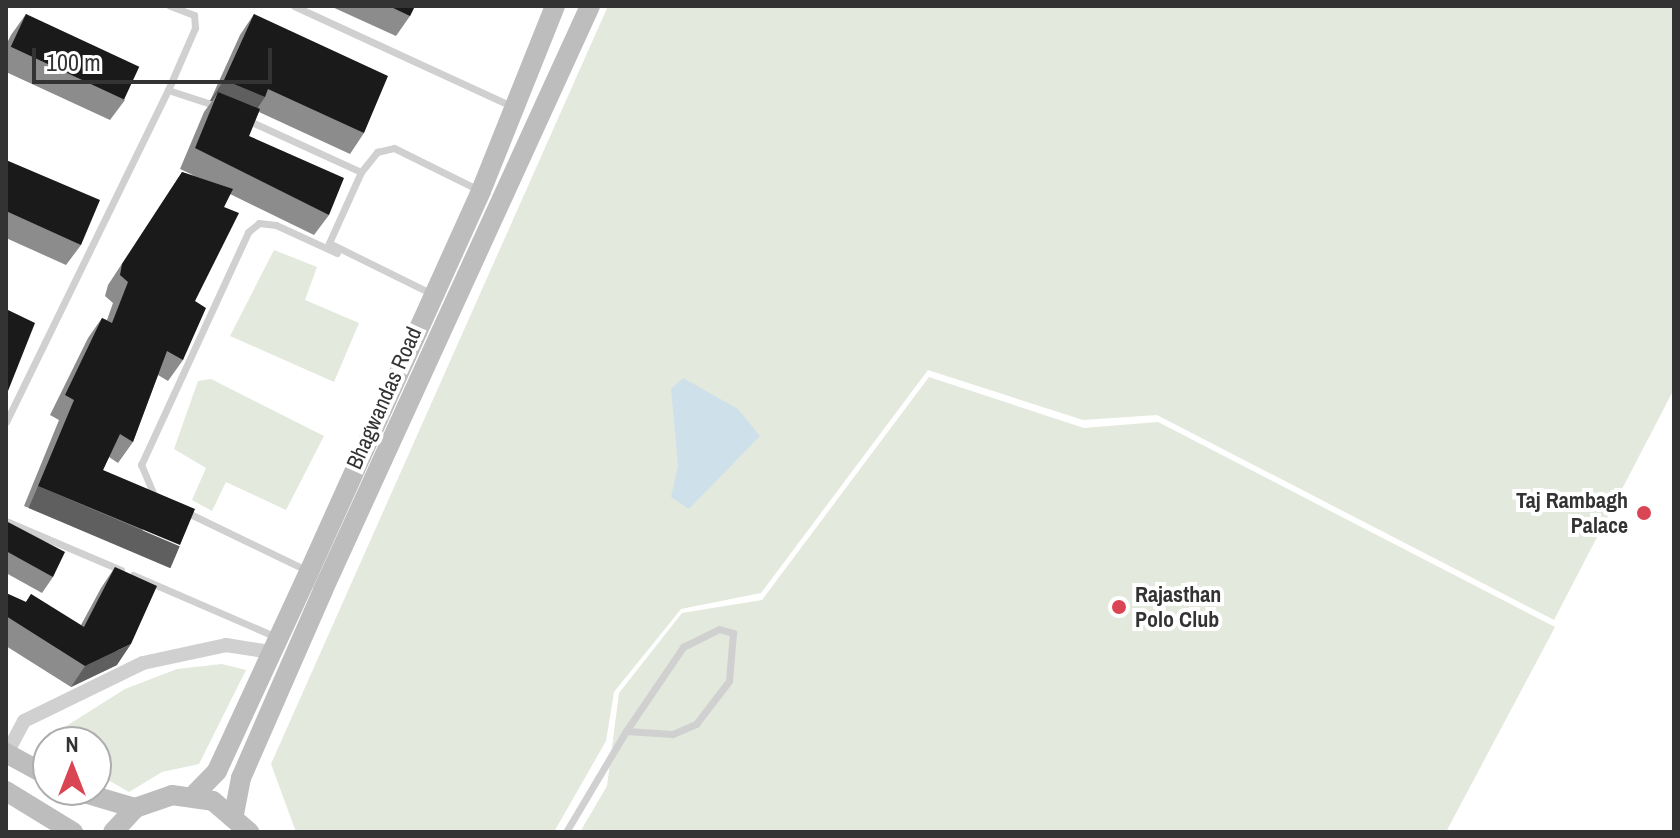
<!DOCTYPE html>
<style>
body{margin:0}
#map{position:relative;width:1680px;height:838px;overflow:hidden;background:#fff;font-family:"Archivo Narrow",sans-serif}
div>[style]{position:absolute}
.green>*{inset:0;background:#e3e9dd}
.water>*{inset:0;background:#cee0ea}
.lane>*{height:7px;margin:-3.5px;padding:0 3.5px;transform-origin:3.5px;border-radius:3.5px;background:#d0d0d0}
.street>*{height:14px;margin:-7px;padding:0 7px;transform-origin:7px;border-radius:7px;background:#d0d0d0}
.secondary>*{height:20px;margin:-10px;padding:0 10px;transform-origin:10px;border-radius:10px;background:#bdbdbd}
.wall>*{inset:0;background:#8c8c8c}
.shaded-wall>*{inset:0;background:#5f5f5f;transform-origin:0 0}
.building>*{inset:0;background:#1a1a1a;transform-origin:0 0}
.dots>*{width:22px;height:22px;translate:-50% -50%;box-sizing:border-box;border:4px solid #fff;border-radius:50%}
span{translate:-50% -50%;white-space:nowrap;text-align:center;line-height:1.15;-webkit-text-stroke:8px #fff;paint-order:stroke}
.street-label{font-size:22px;color:#333}
.poi-label{font-size:22px;color:#333;font-weight:700}
.right{translate:-100% -50%;text-align:right}
.left{translate:0 -50%;text-align:left}
.frame{position:absolute;inset:0;border:8px solid #333;pointer-events:none}
.north{position:absolute;left:32px;top:726px;width:80px;height:80px;box-sizing:border-box;background:#fff;border:2px solid #adadad;border-radius:50%;rotate:0deg;font-size:22px;font-weight:700;line-height:32px;text-align:center;color:#333}
.north::after{content:'';display:block;margin:auto;width:28px;height:36px;background:#da4553;clip-path:polygon(50% 0,100% 100%,50% 72%,0 100%)}
.scale{position:absolute;left:32px;top:48px;width:240px;height:36px;box-sizing:border-box;border:4px solid #333;border-top:0;padding-left:10px;font-size:24px;line-height:28px;white-space:nowrap;color:#333;-webkit-text-stroke:6px #fff;paint-order:stroke}
</style>
<div id="map">
<div class="green">
<i style="clip-path:polygon(608px 6px,1674px 6px,1674px 389px,1554px 620px,1157px 415px,1083px 420px,928px 370px,761px 593px,681px 609px,614px 692px,606px 741px,554px 832px,296px 832px,271px 764px)"></i>
<i style="clip-path:polygon(274px 250px,317px 267px,305px 300px,359px 323px,334px 382px,230px 336px)"></i>
<i style="clip-path:polygon(929px 377px,1084px 428px,1158px 422px,1555px 627px,1446px 832px,580px 832px,607px 786px,619px 693px,682px 613px,762px 600px)"></i>
<i style="clip-path:polygon(211px 379px,324px 436px,286px 510px,226px 482px,212px 511px,192px 500px,206px 468px,174px 449px,198px 381px)"></i>
<i style="clip-path:polygon(222px 664px,246px 670px,199px 764px,162px 772px,129px 792px,96px 773px,96px 742px,41px 742px,125px 689px,177px 669px)"></i>
</div>
<div class="water">
<i style="clip-path:polygon(683px 378px,738px 409px,760px 436px,689px 509px,671px 497px,678px 466px,671px 389px)"></i>
</div>
<div class="lane">
<i style="left:294px;top:6px;width:242px;rotate:24.7deg"></i>
<i style="left:168px;top:90px;width:68px;rotate:-66.5deg"></i>
<i style="left:195px;top:28px;width:13px;rotate:-94deg"></i>
<i style="left:194px;top:15px;width:26px;rotate:-159deg"></i>
<i style="left:247px;top:120px;width:125px;rotate:24.5deg"></i>
<i style="left:361px;top:172px;width:26px;rotate:-51deg"></i>
<i style="left:377px;top:152px;width:17px;rotate:-13deg"></i>
<i style="left:394px;top:148px;width:95px;rotate:26.3deg"></i>
<i style="left:361px;top:172px;width:78px;rotate:114.3deg"></i>
<i style="left:329px;top:243px;width:115px;rotate:26.3deg"></i>
<i style="left:6px;top:422px;width:369px;rotate:-64deg"></i>
<i style="left:168px;top:90px;width:52px;rotate:18.1deg"></i>
<i style="left:154px;top:495px;width:33px;rotate:-113deg"></i>
<i style="left:141px;top:465px;width:256px;rotate:-65.3deg"></i>
<i style="left:248px;top:232px;width:14px;rotate:-39deg"></i>
<i style="left:259px;top:223px;width:17px;rotate:7deg"></i>
<i style="left:276px;top:225px;width:67px;rotate:24.7deg"></i>
<i style="left:186px;top:512px;width:136px;rotate:25.8deg"></i>
<i style="left:6px;top:521px;width:125px;rotate:23.1deg"></i>
<i style="left:133px;top:575px;width:156px;rotate:23.4deg"></i>
<i style="left:566px;top:832px;width:117px;rotate:-59.3deg"></i>
<i style="left:626px;top:731px;width:102px;rotate:-55.8deg"></i>
<i style="left:683px;top:647px;width:40px;rotate:-26.6deg"></i>
<i style="left:719px;top:629px;width:15px;rotate:16deg"></i>
<i style="left:733px;top:633px;width:48px;rotate:94.8deg"></i>
<i style="left:729px;top:681px;width:54px;rotate:127.5deg"></i>
<i style="left:696px;top:724px;width:26px;rotate:157deg"></i>
<i style="left:672px;top:734px;width:46px;rotate:-176.3deg"></i>
</div>
<div class="street">
<i style="left:7px;top:753px;width:36px;rotate:-62deg"></i>
<i style="left:24px;top:721px;width:132px;rotate:-26deg"></i>
<i style="left:143px;top:663px;width:85px;rotate:-12.2deg"></i>
<i style="left:226px;top:645px;width:45px;rotate:9deg"></i>
</div>
<div class="secondary">
<i style="left:6px;top:753px;width:48px;rotate:28.7deg"></i>
<i style="left:74px;top:790px;width:64px;rotate:16.4deg"></i>
<i style="left:6px;top:791px;width:79px;rotate:31.5deg"></i>
<i style="left:193px;top:796px;width:35px;rotate:-46deg"></i>
<i style="left:217px;top:771px;width:219px;rotate:-65.2deg"></i>
<i style="left:309px;top:572px;width:418px;rotate:-65.7deg"></i>
<i style="left:481px;top:191px;width:199px;rotate:-68.2deg"></i>
<i style="left:234px;top:814px;width:37px;rotate:-79deg"></i>
<i style="left:241px;top:778px;width:205px;rotate:-66.4deg"></i>
<i style="left:323px;top:590px;width:642px;rotate:-65.43deg"></i>
<i style="left:113px;top:832px;width:33px;rotate:-47deg"></i>
<i style="left:135px;top:808px;width:39px;rotate:-19deg"></i>
<i style="left:172px;top:795px;width:41px;rotate:8.3deg"></i>
<i style="left:213px;top:801px;width:48px;rotate:40.7deg"></i>
</div>
<div class="wall">
<i style="clip-path:polygon(330px 6px,415px 6px,410px 16px,396px 36px)"></i>
<i style="clip-path:polygon(26px 14px,125px 100px,110px 120px,6px 72px,6px 45px,11px 35px)"></i>
<i style="clip-path:polygon(254px 14px,364px 133px,350px 154px,259px 112px,249px 136px,329px 215px,314px 235px,230px 194px,224px 207px,195px 301px,183px 360px,168px 381px,158px 375px,133px 442px,118px 463px,109px 457px,103px 470px,166px 565px,24px 506px,59px 420px,50px 415px,88px 338px,102px 318px,107px 320px,113px 303px,105px 296px,108px 285px,182px 172px,195px 176px,180px 169px,204px 112px,212px 101px,210px 101px,240px 35px)"></i>
<i style="clip-path:polygon(6px 160px,81px 245px,66px 265px,6px 238px)"></i>
<i style="clip-path:polygon(6px 521px,53px 577px,42px 593px,6px 573px)"></i>
<i style="clip-path:polygon(115px 567px,117px 665px,71px 687px,6px 646px,6px 593px,26px 602px,31px 594px,81px 625px,101px 588px)"></i>
</div>
<div class="shaded-wall">
<i style="clip-path:polygon(224px 80px,265px 97px,251px 118px,218px 92px,212px 101px,210px 101px)"></i>
<i style="left:38px;top:486px;width:154px;height:24px;rotate:23deg"></i>
<i style="clip-path:polygon(131px 644px,117px 665px,71px 687px,85px 666px)"></i>
</div>
<div class="building">
<i style="clip-path:polygon(389px 6px,415px 6px,410px 16px)"></i>
<i style="left:26px;top:14px;width:125px;height:36px;rotate:25deg"></i>
<i style="clip-path:polygon(254px 14px,388px 76px,364px 133px,268px 89px,265px 97px,224px 80px)"></i>
<i style="clip-path:polygon(218px 92px,260px 109px,249px 136px,344px 178px,329px 215px,195px 148px)"></i>
<i style="clip-path:polygon(6px 160px,100px 200px,81px 245px,6px 211px)"></i>
<i style="clip-path:polygon(182px 172px,233px 189px,224px 207px,239px 213px,195px 301px,206px 308px,183px 360px,167px 351px,133px 442px,120px 434px,103px 470px,195px 509px,180px 545px,38px 486px,74px 400px,65px 395px,102px 318px,112px 323px,128px 282px,120px 275px,122px 264px)"></i>
<i style="clip-path:polygon(6px 309px,35px 323px,6px 396px)"></i>
<i style="clip-path:polygon(6px 521px,65px 552px,53px 577px,6px 551px)"></i>
<i style="clip-path:polygon(115px 567px,157px 586px,131px 644px,85px 666px,6px 616px,6px 593px,26px 602px,31px 594px,84px 627px)"></i>
</div>
<div class="dots">
<i style="left:1644px;top:513px;background:#da4553"></i>
<i style="left:1119px;top:607px;background:#da4553"></i>
</div>
<div class="street-label">
<span style="left:384px;top:398px;rotate:-66deg">Bhagwandas Road</span>
</div>
<div class="poi-label">
<span class="right" style="left:1628px;top:513px">Taj Rambagh<br>Palace</span>
<span class="left" style="left:1135px;top:607px">Rajasthan<br>Polo Club</span>
</div>
<div class="frame"></div>
<div class="north">N</div>
<div class="scale">100 m</div>
</div>
